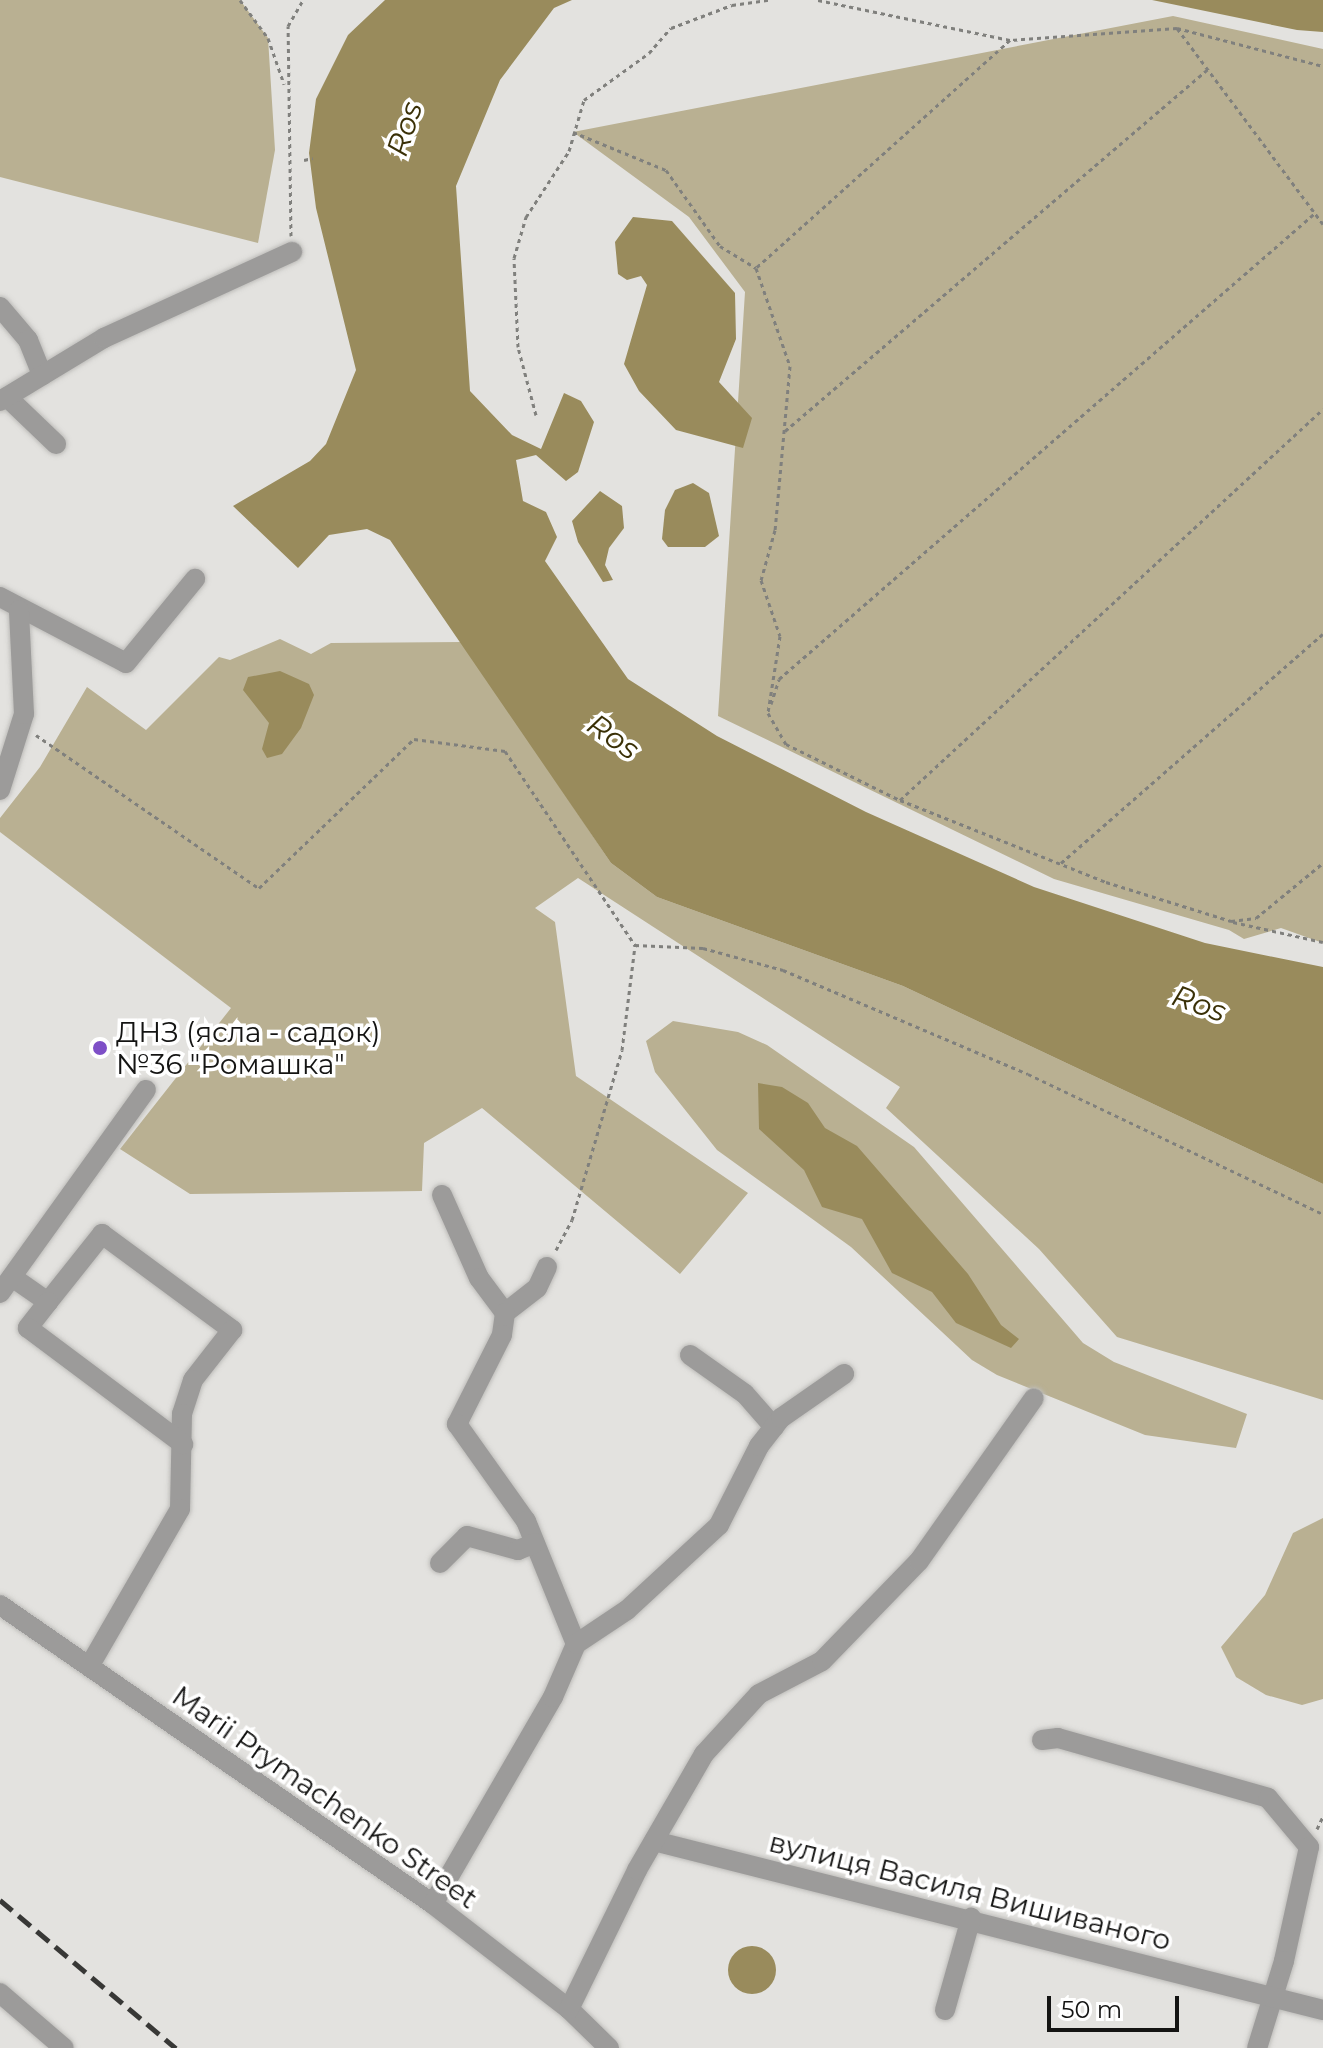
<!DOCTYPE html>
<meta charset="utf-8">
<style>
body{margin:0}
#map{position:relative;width:1323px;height:2048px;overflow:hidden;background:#e3e2df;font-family:Montserrat,sans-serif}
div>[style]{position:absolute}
.green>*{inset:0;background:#b9b092}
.water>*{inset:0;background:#998b5c}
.round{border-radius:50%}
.path>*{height:3px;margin-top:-1.5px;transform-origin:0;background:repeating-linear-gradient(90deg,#80807d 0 4px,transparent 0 8px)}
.roads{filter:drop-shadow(0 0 2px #bebdba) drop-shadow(0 0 2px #bebdba)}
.minor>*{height:20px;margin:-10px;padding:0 10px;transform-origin:10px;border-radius:10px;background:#9c9b9a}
.rail>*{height:5px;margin-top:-2.5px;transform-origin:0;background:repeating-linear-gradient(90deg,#383836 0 16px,transparent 0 24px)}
.dots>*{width:22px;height:22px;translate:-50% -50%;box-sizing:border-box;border:4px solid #fff;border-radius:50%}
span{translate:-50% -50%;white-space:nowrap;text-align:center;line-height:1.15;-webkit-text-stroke:7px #fff;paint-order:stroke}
.poi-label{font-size:28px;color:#141413}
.left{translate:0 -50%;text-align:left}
.street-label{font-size:28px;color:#141413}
.water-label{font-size:30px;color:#3a3007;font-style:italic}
.scale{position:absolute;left:1047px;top:1996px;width:132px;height:36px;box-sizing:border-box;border:4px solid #141413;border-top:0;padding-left:10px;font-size:24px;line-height:28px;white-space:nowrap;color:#141413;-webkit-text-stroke:6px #fff;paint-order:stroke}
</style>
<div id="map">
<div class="green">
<i style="clip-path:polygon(0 0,240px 0,268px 38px,275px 150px,258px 243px,0 177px)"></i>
<i style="clip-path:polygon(1173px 16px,1323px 49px,1323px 943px,1281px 928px,1244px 939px,1229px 930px,1054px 879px,718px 716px,745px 292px,689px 217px,573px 132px)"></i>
<i style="clip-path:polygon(280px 639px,311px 654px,331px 643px,462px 642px,611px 863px,657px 897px,903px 986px,1323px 1184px,1323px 1400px,1117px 1337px,1039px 1249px,886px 1108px,900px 1087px,578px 878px,535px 908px,555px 922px,576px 1076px,748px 1193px,680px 1274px,482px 1108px,424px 1143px,422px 1191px,190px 1194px,120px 1149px,231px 1008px,0 832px,0 818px,40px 767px,87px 687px,146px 730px,219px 657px,230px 660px)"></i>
<i style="clip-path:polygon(673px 1021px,738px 1032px,767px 1045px,914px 1147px,1083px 1343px,1114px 1362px,1247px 1414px,1236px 1448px,1145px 1435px,997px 1375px,972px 1360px,851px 1247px,717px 1150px,655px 1072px,646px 1041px)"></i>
<i style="clip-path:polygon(1323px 1518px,1323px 1699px,1302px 1705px,1266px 1695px,1236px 1677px,1221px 1647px,1265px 1595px,1293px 1533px)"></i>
</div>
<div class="water">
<i style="clip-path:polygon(385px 0,572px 0,554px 8px,500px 80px,456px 186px,470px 391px,512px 435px,541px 449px,564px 393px,581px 401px,594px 422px,578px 472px,566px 481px,536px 455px,516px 460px,523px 501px,546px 512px,557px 537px,545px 561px,628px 679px,717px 736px,866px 812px,1034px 887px,1205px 943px,1323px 967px,1323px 1184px,903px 986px,657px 897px,611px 863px,390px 540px,367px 529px,329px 535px,298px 568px,233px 506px,310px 461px,326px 444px,356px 370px,316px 208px,309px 153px,316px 99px,348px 35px)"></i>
<i style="clip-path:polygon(1152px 0,1323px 0,1323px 32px,1297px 30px)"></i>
<i style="clip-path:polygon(633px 217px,672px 221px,735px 293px,736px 339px,719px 382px,752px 418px,743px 448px,676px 430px,639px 391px,624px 364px,647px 285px,641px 276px,627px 280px,618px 274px,615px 242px)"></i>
<i style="clip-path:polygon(693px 483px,709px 493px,719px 536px,705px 547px,668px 547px,662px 539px,665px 510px,675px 490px)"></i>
<i style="clip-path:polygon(600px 491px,622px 506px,624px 528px,609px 548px,605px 565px,613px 580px,603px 582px,578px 542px,572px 521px)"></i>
<i style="clip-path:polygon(280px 671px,309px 684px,314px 695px,301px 728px,282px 754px,267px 758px,262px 749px,269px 723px,243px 690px,248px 677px)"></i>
<i style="clip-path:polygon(758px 1083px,782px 1087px,808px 1103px,825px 1128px,857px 1146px,968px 1274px,1001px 1325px,1019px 1339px,1011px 1348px,956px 1323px,932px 1292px,892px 1273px,862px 1219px,822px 1207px,804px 1170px,759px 1129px)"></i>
<i class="round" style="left:728px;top:1946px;width:48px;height:48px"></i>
</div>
<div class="path">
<i style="left:240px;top:0;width:47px;rotate:53.6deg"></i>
<i style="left:268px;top:38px;width:49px;rotate:70.8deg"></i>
<i style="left:818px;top:0;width:196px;rotate:11.8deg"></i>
<i style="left:1177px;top:28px;width:151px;rotate:14.6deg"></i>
<i style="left:573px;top:132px;width:100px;rotate:22.2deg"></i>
<i style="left:666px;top:170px;width:93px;rotate:54.6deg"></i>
<i style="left:720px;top:246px;width:42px;rotate:31.4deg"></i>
<i style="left:304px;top:160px;width:9px;rotate:-13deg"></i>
<i style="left:1323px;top:224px;width:244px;rotate:-126.7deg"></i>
<i style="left:1177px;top:28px;width:167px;rotate:175.9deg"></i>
<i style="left:1010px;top:40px;width:341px;rotate:138.1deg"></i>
<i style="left:756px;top:268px;width:104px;rotate:70.9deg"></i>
<i style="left:790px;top:366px;width:165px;rotate:95.2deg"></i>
<i style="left:775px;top:530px;width:52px;rotate:105.6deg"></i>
<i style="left:761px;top:580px;width:59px;rotate:71.3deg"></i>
<i style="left:780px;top:636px;width:78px;rotate:98.9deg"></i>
<i style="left:768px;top:713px;width:36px;rotate:60deg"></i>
<i style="left:786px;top:744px;width:127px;rotate:26.2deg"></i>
<i style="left:900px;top:800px;width:222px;rotate:21.7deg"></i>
<i style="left:1106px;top:882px;width:131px;rotate:17.3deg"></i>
<i style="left:1231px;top:921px;width:25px;rotate:-7deg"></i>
<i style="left:1256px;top:918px;width:87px;rotate:-39.4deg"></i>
<i style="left:291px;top:236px;width:210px;rotate:-90.8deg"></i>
<i style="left:288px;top:26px;width:30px;rotate:-60deg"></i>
<i style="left:536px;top:415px;width:70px;rotate:-104.8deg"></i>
<i style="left:518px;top:347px;width:89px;rotate:-92.6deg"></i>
<i style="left:514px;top:258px;width:43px;rotate:-73.7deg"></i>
<i style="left:526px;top:217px;width:79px;rotate:-56.9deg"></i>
<i style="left:569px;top:151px;width:53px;rotate:-73.6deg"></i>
<i style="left:584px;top:100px;width:80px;rotate:-35.9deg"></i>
<i style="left:649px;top:53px;width:33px;rotate:-49deg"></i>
<i style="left:671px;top:28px;width:65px;rotate:-20.7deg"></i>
<i style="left:732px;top:5px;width:37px;rotate:-8deg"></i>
<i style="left:785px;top:431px;width:557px;rotate:-40.56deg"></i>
<i style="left:771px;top:704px;width:26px;rotate:-72deg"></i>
<i style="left:779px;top:679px;width:710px;rotate:-41deg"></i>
<i style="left:36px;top:735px;width:270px;rotate:34.5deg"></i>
<i style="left:259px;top:888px;width:215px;rotate:-43.9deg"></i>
<i style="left:414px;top:739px;width:92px;rotate:7.5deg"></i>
<i style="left:505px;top:751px;width:234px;rotate:56.2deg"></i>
<i style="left:900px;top:800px;width:576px;rotate:-42.75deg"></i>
<i style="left:1061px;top:863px;width:348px;rotate:-41.2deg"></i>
<i style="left:1233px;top:922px;width:92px;rotate:12.5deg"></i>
<i style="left:556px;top:1250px;width:34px;rotate:-62deg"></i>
<i style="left:572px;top:1220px;width:177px;rotate:-73.6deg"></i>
<i style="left:622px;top:1050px;width:106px;rotate:-82.9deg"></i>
<i style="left:635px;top:945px;width:68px;rotate:2.5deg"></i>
<i style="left:703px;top:948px;width:83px;rotate:15.4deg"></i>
<i style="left:783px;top:970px;width:266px;rotate:23deg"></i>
<i style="left:1028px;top:1074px;width:327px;rotate:25.4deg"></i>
<i style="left:1317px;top:1829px;width:14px;rotate:-65deg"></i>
</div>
<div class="roads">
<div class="minor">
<i style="left:0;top:307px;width:43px;rotate:49.7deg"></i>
<i style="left:28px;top:340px;width:38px;rotate:68deg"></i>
<i style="left:7px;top:397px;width:68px;rotate:43.8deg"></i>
<i style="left:0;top:401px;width:122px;rotate:-31.2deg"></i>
<i style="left:104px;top:338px;width:207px;rotate:-24.6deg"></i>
<i style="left:0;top:597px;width:142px;rotate:27.6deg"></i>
<i style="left:126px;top:663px;width:109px;rotate:-50.6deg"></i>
<i style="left:0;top:790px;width:80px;rotate:-72.5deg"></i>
<i style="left:24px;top:714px;width:104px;rotate:-92.8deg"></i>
<i style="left:442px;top:1195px;width:91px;rotate:66deg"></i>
<i style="left:479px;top:1278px;width:44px;rotate:53.4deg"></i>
<i style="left:547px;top:1267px;width:23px;rotate:115deg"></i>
<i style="left:537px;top:1288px;width:41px;rotate:142deg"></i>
<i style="left:505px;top:1313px;width:22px;rotate:98deg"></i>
<i style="left:502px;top:1335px;width:100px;rotate:116.8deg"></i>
<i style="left:457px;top:1424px;width:119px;rotate:54.6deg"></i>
<i style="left:526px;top:1521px;width:133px;rotate:67.9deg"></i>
<i style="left:12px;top:1277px;width:44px;rotate:34.8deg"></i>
<i style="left:48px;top:1302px;width:87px;rotate:-51.5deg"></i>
<i style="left:102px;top:1234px;width:162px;rotate:36.4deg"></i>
<i style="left:232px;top:1330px;width:63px;rotate:128deg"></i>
<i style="left:193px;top:1380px;width:36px;rotate:108deg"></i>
<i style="left:182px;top:1414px;width:95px;rotate:91.2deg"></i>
<i style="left:180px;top:1509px;width:180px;rotate:120deg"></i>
<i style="left:0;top:1293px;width:250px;rotate:-54.3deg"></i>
<i style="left:48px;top:1302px;width:33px;rotate:128deg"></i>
<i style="left:28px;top:1328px;width:194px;rotate:36.8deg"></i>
<i style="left:690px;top:1355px;width:67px;rotate:35.3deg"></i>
<i style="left:745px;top:1394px;width:44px;rotate:48.7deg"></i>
<i style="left:440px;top:1563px;width:38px;rotate:-45deg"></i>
<i style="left:467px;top:1536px;width:53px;rotate:15.4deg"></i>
<i style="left:518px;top:1550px;width:18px;rotate:-22deg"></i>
<i style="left:0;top:1605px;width:526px;rotate:34.63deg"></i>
<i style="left:433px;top:1904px;width:172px;rotate:37.7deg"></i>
<i style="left:569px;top:2009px;width:56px;rotate:44.3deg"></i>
<i style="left:1042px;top:1740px;width:16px;rotate:-7deg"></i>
<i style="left:1058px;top:1738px;width:218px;rotate:15.9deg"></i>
<i style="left:1268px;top:1798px;width:64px;rotate:50.1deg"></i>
<i style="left:1309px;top:1847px;width:117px;rotate:102.4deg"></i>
<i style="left:1284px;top:1961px;width:91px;rotate:107.2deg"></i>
<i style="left:654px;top:1841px;width:690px;rotate:14.18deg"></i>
<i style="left:433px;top:1904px;width:239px;rotate:-59.9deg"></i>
<i style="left:553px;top:1697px;width:58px;rotate:-66.5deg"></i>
<i style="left:576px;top:1644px;width:61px;rotate:-33.7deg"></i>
<i style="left:627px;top:1610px;width:125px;rotate:-42.7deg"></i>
<i style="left:719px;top:1525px;width:89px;rotate:-63.1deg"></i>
<i style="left:759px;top:1446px;width:36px;rotate:-52deg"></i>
<i style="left:781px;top:1418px;width:77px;rotate:-34.9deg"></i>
<i style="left:0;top:1993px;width:84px;rotate:40.7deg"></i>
<i style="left:569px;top:2009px;width:155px;rotate:-63.9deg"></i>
<i style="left:637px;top:1870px;width:134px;rotate:-60deg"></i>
<i style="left:704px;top:1754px;width:81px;rotate:-47.5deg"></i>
<i style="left:759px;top:1694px;width:71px;rotate:-27.6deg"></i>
<i style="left:822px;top:1661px;width:139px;rotate:-45.9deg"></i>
<i style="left:919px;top:1561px;width:199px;rotate:-54.8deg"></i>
<i style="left:945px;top:2010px;width:96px;rotate:-74.2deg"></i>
</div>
</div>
<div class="rail">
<i style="left:0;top:1900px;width:230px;rotate:40.1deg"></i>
</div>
<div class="dots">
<i style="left:100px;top:1048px;background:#7e4fc7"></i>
</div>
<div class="poi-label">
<span class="left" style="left:116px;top:1048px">ДНЗ (ясла - садок)<br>№36 "Ромашка"</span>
</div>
<div class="street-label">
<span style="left:325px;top:1797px;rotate:35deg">Marii Prymachenko Street</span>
<span style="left:970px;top:1891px;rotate:14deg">вулиця Василя Вишиваного</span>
</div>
<div class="water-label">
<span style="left:405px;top:129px;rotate:-72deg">Ros</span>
<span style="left:613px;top:737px;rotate:35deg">Ros</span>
<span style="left:1199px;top:1004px;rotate:20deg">Ros</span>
</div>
<div class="scale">50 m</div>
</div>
